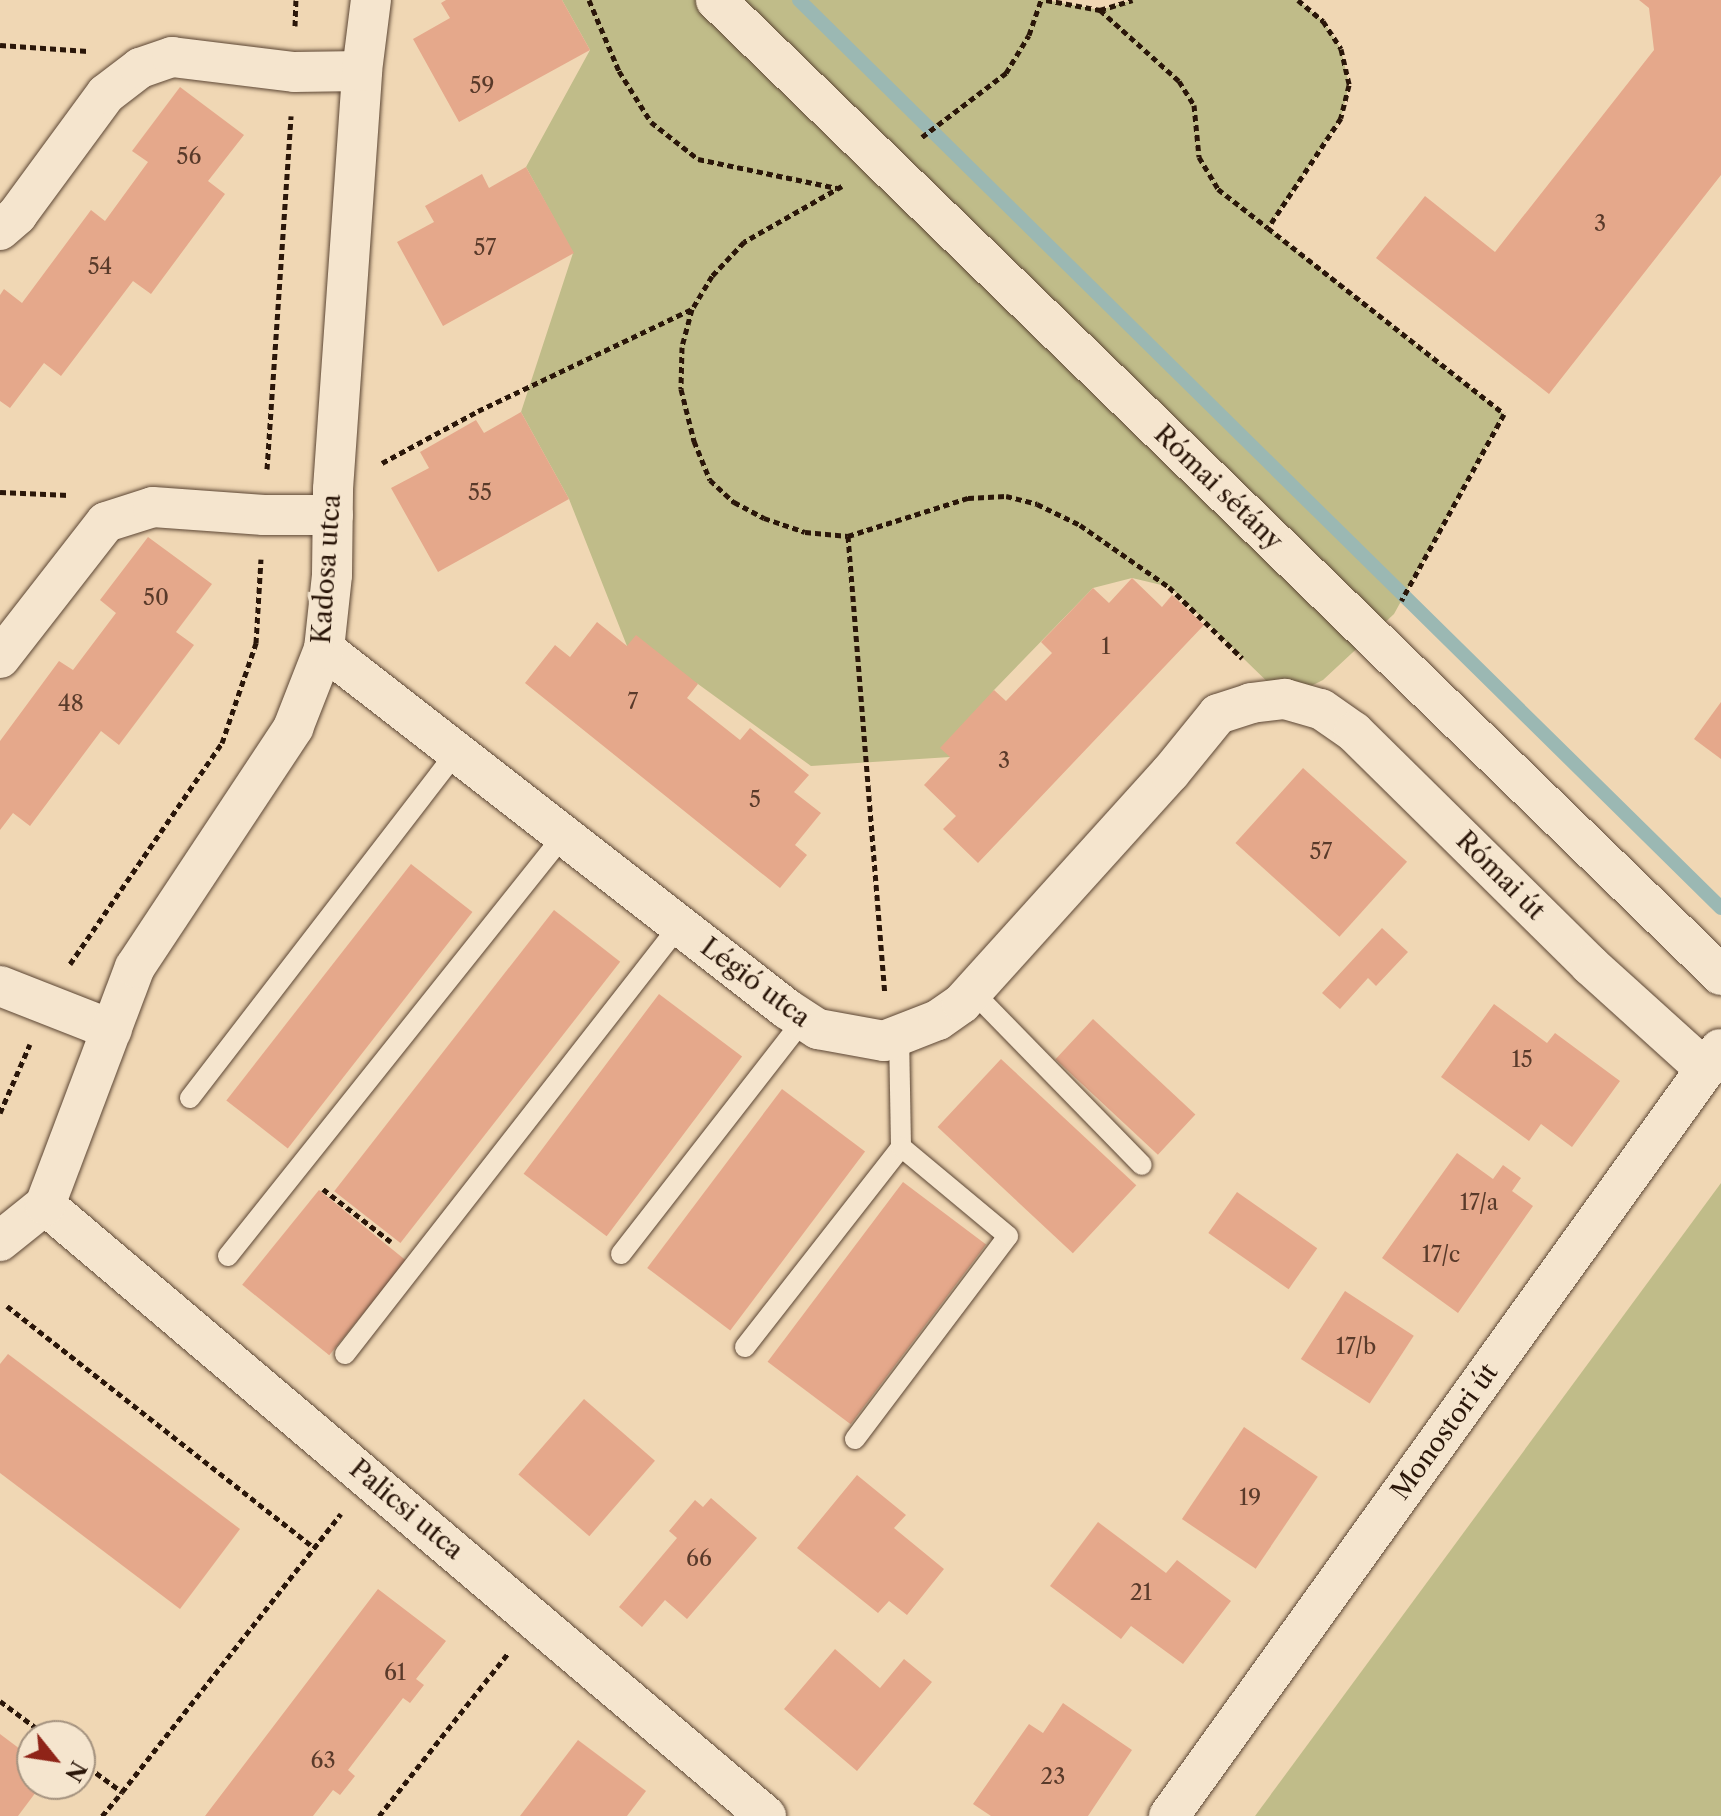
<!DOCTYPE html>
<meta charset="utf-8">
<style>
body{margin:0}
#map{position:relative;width:1721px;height:1816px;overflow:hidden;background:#f0d7b4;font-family:"Libre Caslon Text",serif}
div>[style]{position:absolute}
.green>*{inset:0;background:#c0bc89}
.stream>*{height:14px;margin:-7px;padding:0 7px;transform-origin:7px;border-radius:7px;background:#9bb8b3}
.building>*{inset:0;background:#e5a88b;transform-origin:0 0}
.path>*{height:5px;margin-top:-2.5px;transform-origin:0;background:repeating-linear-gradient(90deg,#2a1609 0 6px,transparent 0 10px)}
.roads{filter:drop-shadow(0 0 2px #5c4634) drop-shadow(0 0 2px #5c4634)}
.lane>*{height:20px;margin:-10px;padding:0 10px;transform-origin:10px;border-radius:10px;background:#f5e5ce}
.street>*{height:40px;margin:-20px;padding:0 20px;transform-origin:20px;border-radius:20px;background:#f5e5ce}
span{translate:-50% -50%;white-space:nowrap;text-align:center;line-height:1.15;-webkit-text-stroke:7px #f5e5ce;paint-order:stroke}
.number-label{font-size:22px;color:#593a2a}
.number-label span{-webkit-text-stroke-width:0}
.street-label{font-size:26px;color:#2a1609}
.north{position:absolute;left:16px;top:1720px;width:80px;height:80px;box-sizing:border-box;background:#f5e5ce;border:2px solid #a4927f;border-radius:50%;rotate:120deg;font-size:22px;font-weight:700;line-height:32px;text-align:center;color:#2a1609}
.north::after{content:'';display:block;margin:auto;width:28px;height:36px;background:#8f2418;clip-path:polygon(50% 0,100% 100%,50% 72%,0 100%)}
</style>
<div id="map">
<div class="green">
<i style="clip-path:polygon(562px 0,1046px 0,1100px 10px,1133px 0,1298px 0,1323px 21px,1341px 49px,1349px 85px,1341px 118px,1268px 228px,1504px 414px,1394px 614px,1323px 680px,1285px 699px,1170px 587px,1132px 578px,1093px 588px,994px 690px,950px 757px,811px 766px,698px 684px,627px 646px,569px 499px,521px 412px,573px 253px,526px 167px,590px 50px)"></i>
<i style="clip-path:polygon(1721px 1183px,1721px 1816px,1255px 1816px)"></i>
</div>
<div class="stream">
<i style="left:799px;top:0;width:1294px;rotate:44.56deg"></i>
</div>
<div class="building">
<i style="clip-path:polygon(446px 0,562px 0,590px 50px,459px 122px,413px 39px,450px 18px,441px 3px)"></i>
<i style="clip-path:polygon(1639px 0,1721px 0,1721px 175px,1549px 394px,1376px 258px,1425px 196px,1495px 252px,1654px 50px,1649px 8px)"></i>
<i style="clip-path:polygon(180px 87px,244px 135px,208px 181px,225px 194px,151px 294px,133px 281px,61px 376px,44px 363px,10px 408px,0 401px,0 295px,4px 289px,22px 303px,91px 210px,105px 221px,148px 162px,132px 151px)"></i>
<i style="clip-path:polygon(526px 167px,574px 253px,443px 326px,397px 242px,434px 222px,425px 206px,482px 174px,489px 188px)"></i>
<i style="clip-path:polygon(521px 412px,569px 499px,438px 572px,391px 488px,429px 468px,420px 452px,476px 420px,484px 433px)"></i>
<i style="clip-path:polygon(148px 537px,212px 584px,176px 632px,194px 645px,119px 745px,101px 731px,30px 826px,13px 813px,0 830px,0 741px,59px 661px,73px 670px,116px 613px,100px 600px)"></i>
<i style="clip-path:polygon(1132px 578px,1162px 607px,1172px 595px,1204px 625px,978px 863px,943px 829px,956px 816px,924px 785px,950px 757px,940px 748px,994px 690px,1006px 701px,1052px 653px,1041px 642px,1093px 588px,1109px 603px)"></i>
<i style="clip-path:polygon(597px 622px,627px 646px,636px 635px,698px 684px,687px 698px,740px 740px,750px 728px,809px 775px,794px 792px,821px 813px,795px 845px,807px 855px,780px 888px,525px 683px,555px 645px,570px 657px)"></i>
<i style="clip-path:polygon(1721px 702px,1721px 759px,1694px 739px)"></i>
<i style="left:1303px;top:768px;width:140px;height:101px;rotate:42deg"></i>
<i style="left:411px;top:864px;width:78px;height:300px;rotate:38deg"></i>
<i style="left:554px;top:910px;width:84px;height:357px;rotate:38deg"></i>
<i style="clip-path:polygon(1382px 928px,1408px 952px,1376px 986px,1368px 978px,1340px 1009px,1322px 993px)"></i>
<i style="left:659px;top:994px;width:104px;height:225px;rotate:37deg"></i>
<i style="clip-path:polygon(1494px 1004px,1547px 1043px,1555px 1033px,1620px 1081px,1572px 1147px,1541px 1124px,1529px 1141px,1441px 1077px)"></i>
<i style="left:1093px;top:1019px;width:140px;height:55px;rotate:43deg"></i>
<i style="left:1001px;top:1059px;width:185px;height:93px;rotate:43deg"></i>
<i style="left:782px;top:1089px;width:104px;height:224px;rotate:37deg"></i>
<i style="clip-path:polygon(1457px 1153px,1493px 1179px,1503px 1165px,1521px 1178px,1512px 1191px,1533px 1206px,1458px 1313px,1382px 1258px)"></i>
<i style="left:903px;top:1182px;width:104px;height:225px;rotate:37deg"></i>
<i style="left:319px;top:1190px;width:112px;height:122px;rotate:39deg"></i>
<i style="left:1237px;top:1192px;width:98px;height:50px;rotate:35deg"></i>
<i style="left:1345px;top:1291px;width:82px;height:81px;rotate:33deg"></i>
<i style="clip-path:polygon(8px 1354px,240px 1529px,180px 1609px,0 1473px,0 1364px)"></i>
<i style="left:584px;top:1399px;width:94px;height:100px;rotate:41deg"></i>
<i style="left:1244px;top:1427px;width:89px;height:111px;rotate:34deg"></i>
<i style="clip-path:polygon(857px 1475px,906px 1515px,894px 1528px,944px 1569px,907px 1615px,889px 1601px,878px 1613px,797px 1548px)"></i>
<i style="clip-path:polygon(711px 1498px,757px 1538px,687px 1619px,665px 1600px,642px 1627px,619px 1607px,677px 1538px,669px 1531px,695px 1500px,703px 1507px)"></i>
<i style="clip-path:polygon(1098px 1522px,1166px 1573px,1177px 1560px,1231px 1601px,1183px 1664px,1131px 1626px,1121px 1639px,1050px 1586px)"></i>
<i style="clip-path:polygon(378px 1589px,446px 1641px,416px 1679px,424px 1685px,410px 1703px,403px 1698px,348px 1770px,355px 1776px,340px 1795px,333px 1790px,313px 1816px,205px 1816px)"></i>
<i style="clip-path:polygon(835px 1649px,880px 1688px,904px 1659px,932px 1682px,857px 1771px,784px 1709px)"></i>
<i style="clip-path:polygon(1063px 1703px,1132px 1750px,1088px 1816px,991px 1816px,973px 1804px,1029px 1724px,1043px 1733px)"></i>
<i style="clip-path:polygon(0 1734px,32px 1758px,32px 1784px,42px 1784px,18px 1816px,0 1816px)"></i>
<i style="clip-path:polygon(578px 1740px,646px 1791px,627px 1816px,520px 1816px)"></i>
</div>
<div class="path">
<i style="left:589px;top:0;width:77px;rotate:67.1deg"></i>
<i style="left:619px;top:71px;width:60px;rotate:57.9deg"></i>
<i style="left:651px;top:122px;width:60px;rotate:38.2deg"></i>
<i style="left:698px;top:159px;width:142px;rotate:11.8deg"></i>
<i style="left:1046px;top:0;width:55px;rotate:10.5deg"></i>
<i style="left:1100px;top:10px;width:34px;rotate:-17deg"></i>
<i style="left:1298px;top:0;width:33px;rotate:40deg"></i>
<i style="left:1323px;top:21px;width:33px;rotate:57deg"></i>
<i style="left:1341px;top:49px;width:37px;rotate:77deg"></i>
<i style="left:1349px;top:85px;width:34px;rotate:104deg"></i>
<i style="left:1341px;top:118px;width:132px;rotate:123.6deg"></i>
<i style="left:1268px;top:228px;width:300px;rotate:38.2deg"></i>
<i style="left:1504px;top:414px;width:213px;rotate:118.8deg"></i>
<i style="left:1100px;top:10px;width:106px;rotate:41.9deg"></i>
<i style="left:1179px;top:81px;width:28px;rotate:58deg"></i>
<i style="left:1194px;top:105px;width:52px;rotate:84.5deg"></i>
<i style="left:1199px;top:157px;width:37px;rotate:59deg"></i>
<i style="left:1218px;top:189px;width:63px;rotate:38deg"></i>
<i style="left:295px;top:26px;width:26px;rotate:-88deg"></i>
<i style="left:0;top:45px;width:88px;rotate:3.9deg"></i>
<i style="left:922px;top:137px;width:106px;rotate:-37.3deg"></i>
<i style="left:1006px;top:73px;width:44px;rotate:-58.8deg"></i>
<i style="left:1029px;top:35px;width:37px;rotate:-71deg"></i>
<i style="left:842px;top:186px;width:113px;rotate:150.3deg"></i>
<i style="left:744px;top:242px;width:47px;rotate:133.3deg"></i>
<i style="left:712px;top:276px;width:39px;rotate:121deg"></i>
<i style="left:692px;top:309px;width:39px;rotate:105deg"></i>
<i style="left:682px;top:347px;width:42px;rotate:91.4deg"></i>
<i style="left:681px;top:389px;width:54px;rotate:76deg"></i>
<i style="left:694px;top:441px;width:42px;rotate:67.7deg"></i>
<i style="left:710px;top:480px;width:33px;rotate:43deg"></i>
<i style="left:734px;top:502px;width:34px;rotate:28deg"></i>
<i style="left:764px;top:518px;width:43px;rotate:18.9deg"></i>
<i style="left:805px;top:532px;width:43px;rotate:5.3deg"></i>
<i style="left:848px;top:536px;width:126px;rotate:-17.6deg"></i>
<i style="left:968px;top:498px;width:38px;rotate:-3deg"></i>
<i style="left:1006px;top:496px;width:32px;rotate:14deg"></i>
<i style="left:1037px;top:504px;width:48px;rotate:26deg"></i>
<i style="left:1080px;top:525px;width:108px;rotate:34.9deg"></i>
<i style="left:1169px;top:587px;width:102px;rotate:44.2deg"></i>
<i style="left:382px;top:463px;width:109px;rotate:-28.4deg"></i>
<i style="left:478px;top:411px;width:237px;rotate:-25.5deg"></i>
<i style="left:267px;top:469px;width:354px;rotate:-86.1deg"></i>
<i style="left:0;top:492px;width:69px;rotate:2.5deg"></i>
<i style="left:848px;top:536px;width:459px;rotate:85.4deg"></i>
<i style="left:70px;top:964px;width:268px;rotate:-55.5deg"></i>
<i style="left:222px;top:743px;width:106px;rotate:-71.2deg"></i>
<i style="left:256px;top:643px;width:84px;rotate:-86.6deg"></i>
<i style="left:0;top:1113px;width:75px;rotate:-66.5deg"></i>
<i style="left:323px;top:1189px;width:86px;rotate:37.9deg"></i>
<i style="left:7px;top:1306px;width:390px;rotate:38.2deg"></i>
<i style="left:0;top:1701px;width:59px;rotate:36.7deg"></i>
<i style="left:80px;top:1761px;width:52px;rotate:36.4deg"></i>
<i style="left:122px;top:1792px;width:354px;rotate:-51.8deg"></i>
<i style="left:102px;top:1816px;width:31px;rotate:-50deg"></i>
<i style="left:379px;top:1816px;width:208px;rotate:-51.6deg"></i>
</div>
<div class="roads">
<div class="lane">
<i style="left:972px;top:991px;width:243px;rotate:45.7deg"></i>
<i style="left:190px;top:1098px;width:436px;rotate:-52.4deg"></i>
<i style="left:621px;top:1254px;width:296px;rotate:-52.1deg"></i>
<i style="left:228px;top:1256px;width:537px;rotate:-51.42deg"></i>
<i style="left:745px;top:1347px;width:254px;rotate:-52deg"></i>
<i style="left:901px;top:1147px;width:110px;rotate:-91deg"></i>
<i style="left:345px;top:1354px;width:543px;rotate:-52.03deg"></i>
<i style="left:855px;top:1439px;width:254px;rotate:-53deg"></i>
<i style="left:1008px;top:1236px;width:139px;rotate:-140.2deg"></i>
</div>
<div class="street">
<i style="left:716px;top:0;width:1400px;rotate:44.13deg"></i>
<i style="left:0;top:230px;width:23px;rotate:-41deg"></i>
<i style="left:17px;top:215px;width:150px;rotate:-53.7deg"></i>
<i style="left:106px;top:94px;width:43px;rotate:-37.4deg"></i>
<i style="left:140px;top:68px;width:34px;rotate:-19deg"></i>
<i style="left:172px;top:57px;width:123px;rotate:7deg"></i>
<i style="left:294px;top:72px;width:68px;rotate:-0.8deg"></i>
<i style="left:324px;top:649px;width:586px;rotate:37.87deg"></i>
<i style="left:787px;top:1009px;width:37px;rotate:33deg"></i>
<i style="left:818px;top:1029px;width:67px;rotate:10.3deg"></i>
<i style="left:884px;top:1041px;width:58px;rotate:-21.3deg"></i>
<i style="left:938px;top:1020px;width:29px;rotate:-35deg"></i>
<i style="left:962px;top:1003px;width:310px;rotate:-47.9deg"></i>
<i style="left:1170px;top:773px;width:76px;rotate:-50.9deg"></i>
<i style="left:1218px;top:714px;width:35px;rotate:-18deg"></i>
<i style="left:1251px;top:703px;width:34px;rotate:-7deg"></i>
<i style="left:1285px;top:699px;width:37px;rotate:16deg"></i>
<i style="left:1321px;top:709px;width:40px;rotate:34.9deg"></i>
<i style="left:1354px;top:732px;width:332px;rotate:44.6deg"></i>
<i style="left:1590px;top:965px;width:155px;rotate:42.1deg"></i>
<i style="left:0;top:658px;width:172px;rotate:-52.1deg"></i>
<i style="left:106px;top:522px;width:49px;rotate:-17.7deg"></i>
<i style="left:153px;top:507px;width:111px;rotate:4.1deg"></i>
<i style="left:264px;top:515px;width:69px"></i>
<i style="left:0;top:986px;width:120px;rotate:21.4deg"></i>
<i style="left:45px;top:1205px;width:945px;rotate:40.28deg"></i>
<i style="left:0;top:1241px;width:58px;rotate:-38.7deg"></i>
<i style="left:45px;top:1205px;width:254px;rotate:-69.3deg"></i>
<i style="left:135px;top:967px;width:287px;rotate:-56.5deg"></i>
<i style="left:293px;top:728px;width:85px;rotate:-68.6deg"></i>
<i style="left:324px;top:649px;width:74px;rotate:-83.8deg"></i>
<i style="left:332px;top:575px;width:86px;rotate:-89.3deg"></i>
<i style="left:333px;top:489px;width:419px;rotate:-86deg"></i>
<i style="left:362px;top:71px;width:72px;rotate:-82.8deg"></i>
<i style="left:1169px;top:1816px;width:944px;rotate:-54.31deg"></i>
</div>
</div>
<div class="number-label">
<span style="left:482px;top:86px">59</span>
<span style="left:189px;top:157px">56</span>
<span style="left:1600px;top:224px">3</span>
<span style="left:485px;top:248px">57</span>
<span style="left:100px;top:267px">54</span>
<span style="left:480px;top:493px">55</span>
<span style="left:156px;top:598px">50</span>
<span style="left:1106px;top:647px">1</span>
<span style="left:633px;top:702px">7</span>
<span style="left:71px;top:704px">48</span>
<span style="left:1004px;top:761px">3</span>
<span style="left:755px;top:800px">5</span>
<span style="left:1321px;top:852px">57</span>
<span style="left:1522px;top:1060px">15</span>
<span style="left:1479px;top:1203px">17/a</span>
<span style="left:1441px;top:1255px">17/c</span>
<span style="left:1356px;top:1347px">17/b</span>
<span style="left:1250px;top:1498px">19</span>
<span style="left:699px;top:1559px">66</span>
<span style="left:1141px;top:1593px">21</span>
<span style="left:395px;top:1673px">61</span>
<span style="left:323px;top:1761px">63</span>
<span style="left:1053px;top:1777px">23</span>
</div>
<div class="street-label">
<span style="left:1218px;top:488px;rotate:44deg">Római sétány</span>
<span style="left:327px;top:569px;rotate:-86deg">Kadosa utca</span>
<span style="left:1500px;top:876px;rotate:45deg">Római út</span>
<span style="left:755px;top:983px;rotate:37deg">Légió utca</span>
<span style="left:1445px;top:1432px;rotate:-54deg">Monostori út</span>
<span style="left:406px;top:1510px;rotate:40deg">Palicsi utca</span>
</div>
<div class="north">N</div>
</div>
